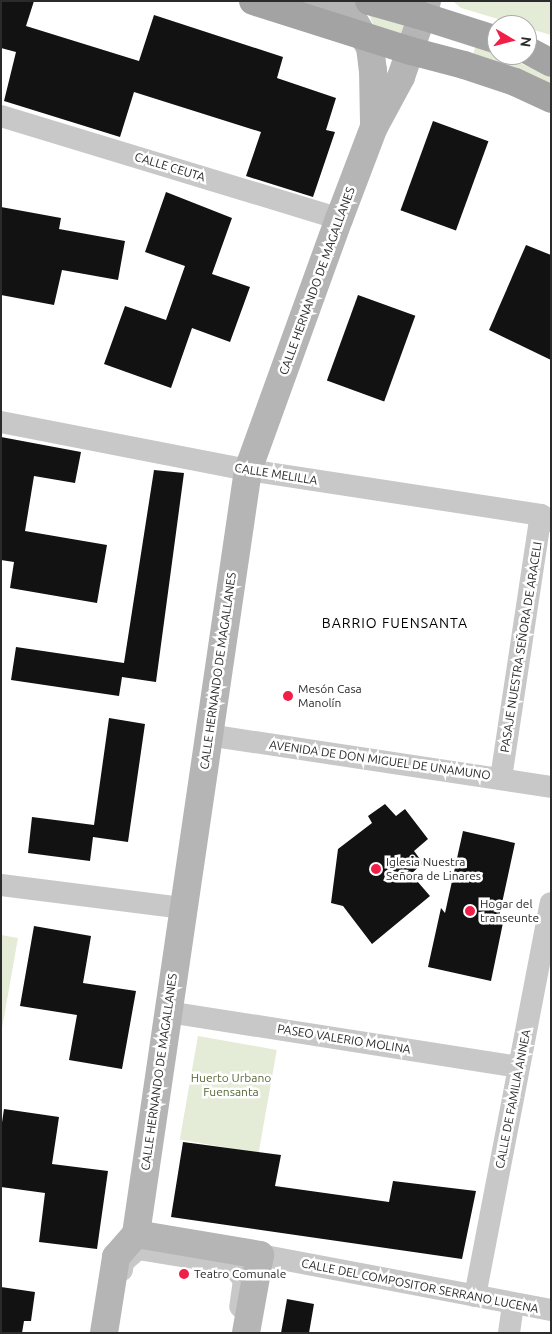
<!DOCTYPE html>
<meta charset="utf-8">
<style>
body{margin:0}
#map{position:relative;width:552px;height:1334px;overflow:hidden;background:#fff;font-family:Ubuntu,sans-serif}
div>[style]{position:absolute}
.green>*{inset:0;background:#e4ebd7;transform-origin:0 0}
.building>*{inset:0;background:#121212;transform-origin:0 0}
.street>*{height:22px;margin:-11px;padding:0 11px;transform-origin:11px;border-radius:11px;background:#c8c8c8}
.secondary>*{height:28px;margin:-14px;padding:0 14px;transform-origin:14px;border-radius:14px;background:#b5b5b5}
.primary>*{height:28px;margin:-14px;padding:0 14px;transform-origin:14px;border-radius:14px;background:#a3a3a3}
.dots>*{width:14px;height:14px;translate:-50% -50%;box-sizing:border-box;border:2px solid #fff;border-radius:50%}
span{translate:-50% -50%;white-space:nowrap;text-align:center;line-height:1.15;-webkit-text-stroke:5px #fff;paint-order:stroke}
.street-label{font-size:12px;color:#2b2b2b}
.poi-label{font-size:12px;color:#2b2b2b}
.left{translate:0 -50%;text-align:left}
.park-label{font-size:12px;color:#546936}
.neighbourhood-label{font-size:14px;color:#000;letter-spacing:1px}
.frame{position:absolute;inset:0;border:2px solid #2b2b2b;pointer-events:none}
.north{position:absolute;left:487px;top:15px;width:50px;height:50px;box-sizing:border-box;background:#fff;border:1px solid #aaa;border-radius:50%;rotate:98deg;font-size:14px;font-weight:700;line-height:20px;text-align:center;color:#2b2b2b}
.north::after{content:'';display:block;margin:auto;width:18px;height:22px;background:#f11f48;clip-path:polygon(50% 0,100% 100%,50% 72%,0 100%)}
</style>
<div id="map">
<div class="green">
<i style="clip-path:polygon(453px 1px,551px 1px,551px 35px,527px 28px,527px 25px,518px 25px,461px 8px)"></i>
<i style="clip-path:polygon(369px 14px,407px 25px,404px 34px,374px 26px)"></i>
<i style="clip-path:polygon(476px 45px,551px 76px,551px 85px,473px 54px)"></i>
<i style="clip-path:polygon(1px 935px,18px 938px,1px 1034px)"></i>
<i style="left:198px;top:1036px;width:80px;height:105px;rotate:10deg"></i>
</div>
<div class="building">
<i style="clip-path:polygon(1px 1px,34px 1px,26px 26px,139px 61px,154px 15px,283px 57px,277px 78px,336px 98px,326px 130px,335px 132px,313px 197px,246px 176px,261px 132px,134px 92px,120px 137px,4px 101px,16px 52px,1px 48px)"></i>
<i style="left:433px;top:121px;width:59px;height:95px;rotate:20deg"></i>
<i style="clip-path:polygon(166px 192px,232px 218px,212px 274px,250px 287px,230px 342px,192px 328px,171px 388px,104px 364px,125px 306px,166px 320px,185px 266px,145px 252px)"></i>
<i style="clip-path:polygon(1px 207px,61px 218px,59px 229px,125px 241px,118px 280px,62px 270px,54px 305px,1px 295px)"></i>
<i style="clip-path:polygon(526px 245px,551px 255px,551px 360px,489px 330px)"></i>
<i style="left:358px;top:295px;width:61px;height:91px;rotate:20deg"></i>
<i style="clip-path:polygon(1px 437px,81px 452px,75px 483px,34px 476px,25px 531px,107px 545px,97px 603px,10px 588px,14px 562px,1px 560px)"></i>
<i style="clip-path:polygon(154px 470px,184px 473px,156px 682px,122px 677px,119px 696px,11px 680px,16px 647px,124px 663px)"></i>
<i style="clip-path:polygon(109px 718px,145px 724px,128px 842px,93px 837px,90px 861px,28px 853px,32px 817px,94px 825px)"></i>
<i style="clip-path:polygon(385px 804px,396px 816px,405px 809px,428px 839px,414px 851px,423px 863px,411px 874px,430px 896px,372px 944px,343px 906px,331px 903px,338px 849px,372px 823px,368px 816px)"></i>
<i style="clip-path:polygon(463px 831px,515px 843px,499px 917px,504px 918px,491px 981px,428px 967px,441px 908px,445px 913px)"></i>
<i style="clip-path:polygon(34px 926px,91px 936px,83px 983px,136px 991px,122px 1069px,69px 1060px,77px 1015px,20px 1006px)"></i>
<i style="clip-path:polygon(4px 1109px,59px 1117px,52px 1164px,108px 1171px,97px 1249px,39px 1242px,45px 1193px,1px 1187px,1px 1129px)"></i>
<i style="clip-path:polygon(183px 1142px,281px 1155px,275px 1186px,389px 1202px,393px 1181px,476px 1191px,462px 1259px,171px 1217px)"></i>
<i style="clip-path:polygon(1px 1287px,35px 1292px,31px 1321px,24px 1321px,22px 1333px,1px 1333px)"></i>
<i style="clip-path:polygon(287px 1299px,314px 1304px,309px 1333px,281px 1333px)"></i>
</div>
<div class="street">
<i style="left:1px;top:116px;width:353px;rotate:16.9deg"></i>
<i style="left:1px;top:422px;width:252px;rotate:11deg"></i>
<i style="left:248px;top:470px;width:296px;rotate:8.7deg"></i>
<i style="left:541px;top:515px;width:12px;rotate:31deg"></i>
<i style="left:208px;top:735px;width:347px;rotate:8.6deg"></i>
<i style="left:501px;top:778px;width:266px;rotate:-81.4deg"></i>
<i style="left:1px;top:885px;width:184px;rotate:7.2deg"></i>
<i style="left:168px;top:1012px;width:355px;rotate:8.9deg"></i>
<i style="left:260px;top:1255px;width:296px;rotate:10.7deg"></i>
<i style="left:122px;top:1270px;width:8px;rotate:-83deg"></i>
<i style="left:123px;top:1262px;width:20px;rotate:-41deg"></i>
<i style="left:138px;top:1249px;width:94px;rotate:9.2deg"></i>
<i style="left:231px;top:1264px;width:21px;rotate:51deg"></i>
<i style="left:244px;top:1280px;width:27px;rotate:98deg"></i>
<i style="left:475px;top:1296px;width:400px;rotate:-79.1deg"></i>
<i style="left:509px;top:1333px;width:29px;rotate:-82deg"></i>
</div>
<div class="secondary">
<i style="left:305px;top:1px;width:15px;rotate:16deg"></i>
<i style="left:319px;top:5px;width:31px;rotate:-7deg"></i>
<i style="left:342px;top:1px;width:54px;rotate:58.7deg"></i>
<i style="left:370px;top:47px;width:23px;rotate:83deg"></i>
<i style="left:373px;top:70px;width:53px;rotate:88.9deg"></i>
<i style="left:136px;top:1234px;width:772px;rotate:-81.66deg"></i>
<i style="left:248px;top:470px;width:267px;rotate:-70.1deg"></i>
<i style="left:339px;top:219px;width:98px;rotate:-69.2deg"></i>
<i style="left:374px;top:127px;width:57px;rotate:-61.6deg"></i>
<i style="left:401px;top:77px;width:80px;rotate:-71.1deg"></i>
<i style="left:104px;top:1333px;width:77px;rotate:-81deg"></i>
<i style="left:116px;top:1257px;width:30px;rotate:-49deg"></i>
<i style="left:136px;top:1234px;width:126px;rotate:9.6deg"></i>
<i style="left:260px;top:1255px;width:79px;rotate:100.2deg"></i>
</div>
<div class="primary">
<i style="left:253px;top:1px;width:166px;rotate:17.6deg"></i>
<i style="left:411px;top:51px;width:55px;rotate:14.8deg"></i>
<i style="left:464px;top:65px;width:54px;rotate:18.4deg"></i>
<i style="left:515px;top:82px;width:40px;rotate:25deg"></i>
<i style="left:369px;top:1px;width:55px;rotate:15.8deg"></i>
<i style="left:422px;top:16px;width:79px;rotate:17.7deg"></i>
<i style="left:527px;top:50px;width:27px;rotate:28deg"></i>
</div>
<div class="dots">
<i style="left:288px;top:696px;background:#f11f48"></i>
<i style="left:376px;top:869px;background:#f11f48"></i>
<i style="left:470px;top:911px;background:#f11f48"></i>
<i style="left:184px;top:1274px;background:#f11f48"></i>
</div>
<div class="street-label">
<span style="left:170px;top:167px;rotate:17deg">CALLE CEUTA</span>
<span style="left:317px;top:281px;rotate:-70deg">CALLE HERNANDO DE MAGALLANES</span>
<span style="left:276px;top:474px;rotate:9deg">CALLE MELILLA</span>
<span style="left:521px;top:647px;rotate:-81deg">PASAJE NUESTRA SEÑORA DE ARACELI</span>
<span style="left:218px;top:671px;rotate:-82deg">CALLE HERNANDO DE MAGALLANES</span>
<span style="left:380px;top:760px;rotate:8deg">AVENIDA DE DON MIGUEL DE UNAMUNO</span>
<span style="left:344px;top:1039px;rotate:9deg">PASEO VALERIO MOLINA</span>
<span style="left:159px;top:1072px;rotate:-82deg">CALLE HERNANDO DE MAGALLANES</span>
<span style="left:513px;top:1099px;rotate:-79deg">CALLE DE FAMILIA ANNEA</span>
<span style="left:420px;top:1286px;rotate:11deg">CALLE DEL COMPOSITOR SERRANO LUCENA</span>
</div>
<div class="poi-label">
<span class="left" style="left:298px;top:696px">Mesón Casa<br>Manolín</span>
<span class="left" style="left:386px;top:869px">Iglesia Nuestra<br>Señora de Linares</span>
<span class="left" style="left:480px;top:911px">Hogar del<br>transeunte</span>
<span class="left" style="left:194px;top:1274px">Teatro Comunale</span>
</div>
<div class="park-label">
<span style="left:231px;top:1085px">Huerto Urbano<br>Fuensanta</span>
</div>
<div class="neighbourhood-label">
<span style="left:395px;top:623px">BARRIO FUENSANTA</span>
</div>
<div class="frame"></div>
<div class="north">N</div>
</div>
